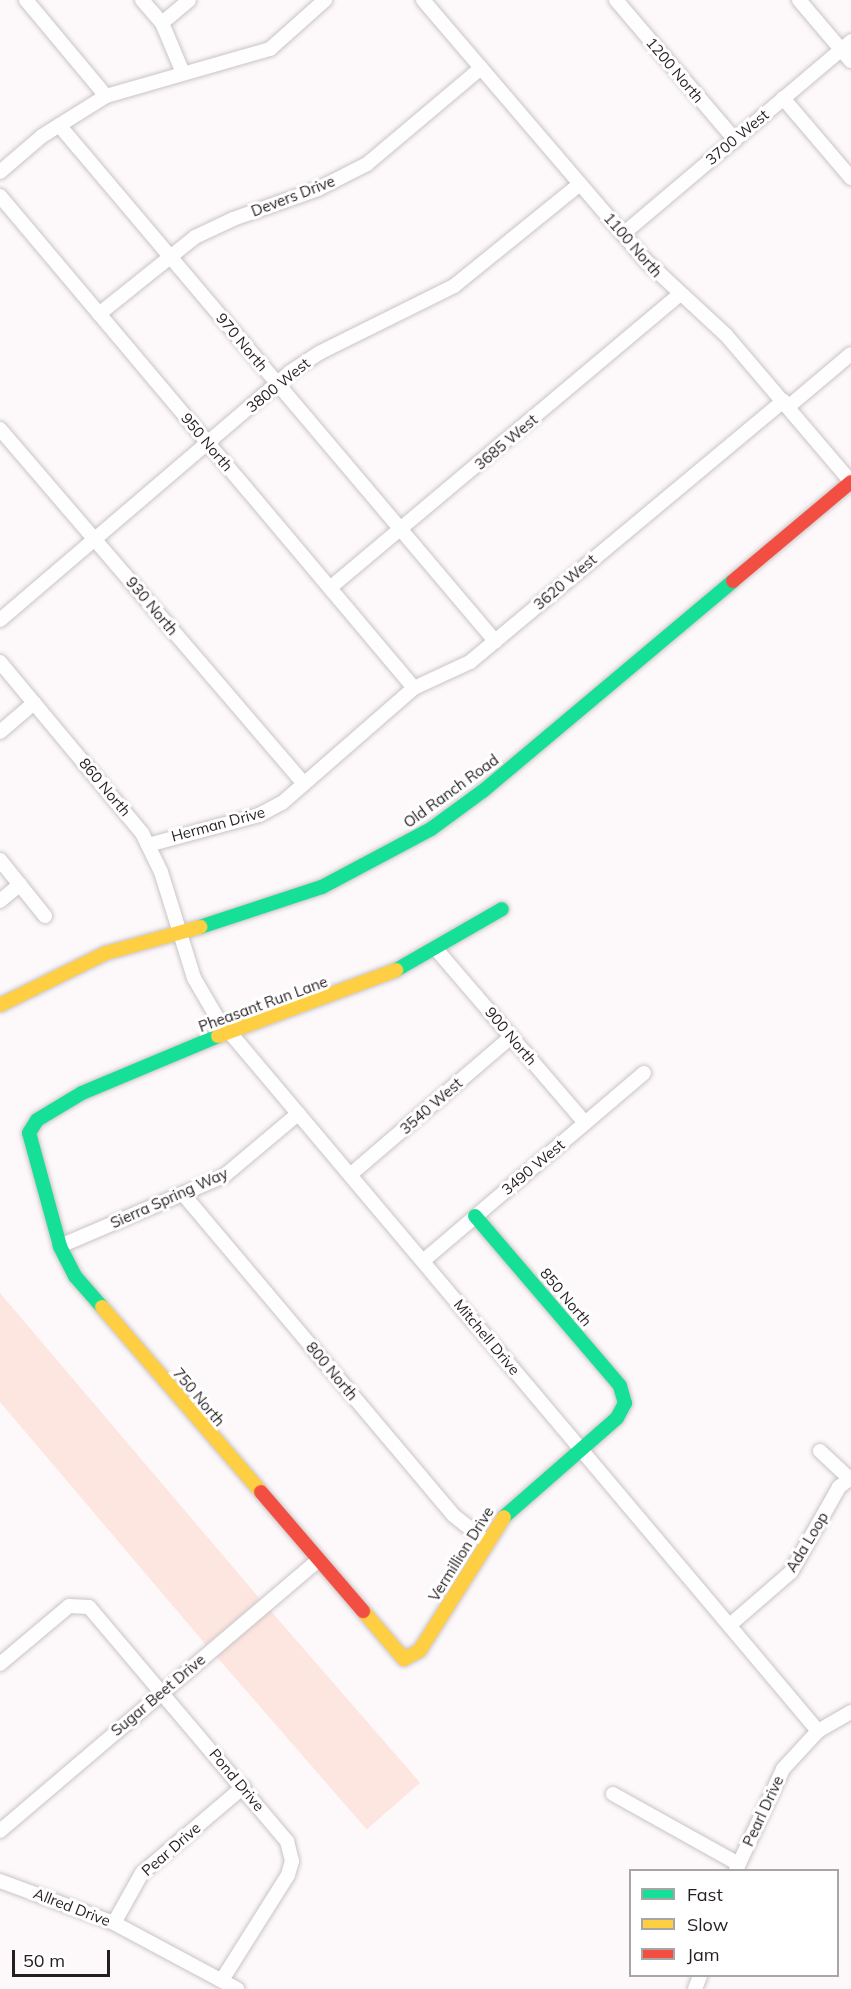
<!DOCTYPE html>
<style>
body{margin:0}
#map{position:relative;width:851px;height:1989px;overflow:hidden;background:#fdf8fa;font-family:Mulish,sans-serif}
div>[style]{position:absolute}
.green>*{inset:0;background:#fee6e0;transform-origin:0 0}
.roads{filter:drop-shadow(0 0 2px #cac4c6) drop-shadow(0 0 2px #cac4c6)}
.street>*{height:14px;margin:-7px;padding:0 7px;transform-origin:7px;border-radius:7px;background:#fffefe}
.fast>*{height:14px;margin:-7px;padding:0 7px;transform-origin:7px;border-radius:7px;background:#16e098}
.slow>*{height:14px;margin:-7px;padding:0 7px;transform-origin:7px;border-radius:7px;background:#ffcf43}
.jam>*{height:14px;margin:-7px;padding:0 7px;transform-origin:7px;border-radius:7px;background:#f24e42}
span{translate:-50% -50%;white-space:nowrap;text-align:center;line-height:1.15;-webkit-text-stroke:6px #fff;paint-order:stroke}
.street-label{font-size:15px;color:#241d21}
.legend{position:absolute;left:629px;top:1869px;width:210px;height:108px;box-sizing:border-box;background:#fff;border:2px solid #a7a5a6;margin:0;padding:8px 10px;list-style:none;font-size:18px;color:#241d21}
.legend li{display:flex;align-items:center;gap:12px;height:30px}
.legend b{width:30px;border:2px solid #a7a5a6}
.scale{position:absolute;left:12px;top:1950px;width:98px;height:27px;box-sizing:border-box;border:3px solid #241d21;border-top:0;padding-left:8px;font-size:18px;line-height:21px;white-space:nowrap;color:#241d21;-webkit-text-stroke:4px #fff;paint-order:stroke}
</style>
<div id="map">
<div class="green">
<i style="clip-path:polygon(0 1293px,260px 1599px,206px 1645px,0 1402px)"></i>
<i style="left:270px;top:1610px;width:229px;height:71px;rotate:49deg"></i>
</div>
<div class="roads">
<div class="street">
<i style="left:26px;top:0;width:125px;rotate:50.2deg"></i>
<i style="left:106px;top:96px;width:171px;rotate:-16deg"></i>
<i style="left:270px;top:49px;width:74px;rotate:-41.7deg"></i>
<i style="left:142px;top:0;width:30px;rotate:49deg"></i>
<i style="left:162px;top:23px;width:54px;rotate:67.2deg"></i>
<i style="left:423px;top:0;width:342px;rotate:49.5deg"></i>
<i style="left:645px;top:260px;width:110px;rotate:42.8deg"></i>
<i style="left:726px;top:335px;width:193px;rotate:49.6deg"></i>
<i style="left:616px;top:0;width:184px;rotate:49.6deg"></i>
<i style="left:799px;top:0;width:80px;rotate:49.6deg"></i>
<i style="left:162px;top:23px;width:35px;rotate:-40deg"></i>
<i style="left:783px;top:98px;width:105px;rotate:49.6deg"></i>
<i style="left:59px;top:125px;width:676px;rotate:49.8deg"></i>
<i style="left:0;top:172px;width:55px;rotate:-40.6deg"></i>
<i style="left:42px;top:136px;width:75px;rotate:-32deg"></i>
<i style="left:0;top:196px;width:643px;rotate:49.92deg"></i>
<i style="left:623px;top:234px;width:299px;rotate:-40.2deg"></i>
<i style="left:99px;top:314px;width:123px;rotate:-38.7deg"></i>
<i style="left:195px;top:237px;width:42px;rotate:-25.3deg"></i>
<i style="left:233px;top:219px;width:90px;rotate:-19.4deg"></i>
<i style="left:318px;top:189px;width:55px;rotate:-27deg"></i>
<i style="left:367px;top:164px;width:149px;rotate:-40.1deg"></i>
<i style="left:788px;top:407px;width:82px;rotate:-40.1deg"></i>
<i style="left:0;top:429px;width:467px;rotate:49.4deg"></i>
<i style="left:331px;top:587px;width:454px;rotate:-40deg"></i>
<i style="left:0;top:620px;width:382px;rotate:-40.5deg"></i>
<i style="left:290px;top:372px;width:35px;rotate:-33deg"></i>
<i style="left:319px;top:353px;width:151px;rotate:-26.4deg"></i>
<i style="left:454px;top:286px;width:162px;rotate:-39deg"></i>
<i style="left:0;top:662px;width:222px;rotate:50.3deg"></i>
<i style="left:142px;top:833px;width:43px;rotate:64deg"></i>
<i style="left:161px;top:872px;width:111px;rotate:72.7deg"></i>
<i style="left:194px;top:978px;width:44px;rotate:59.9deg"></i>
<i style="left:216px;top:1016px;width:935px;rotate:49.9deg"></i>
<i style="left:0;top:732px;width:45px;rotate:-40.5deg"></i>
<i style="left:148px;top:845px;width:115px;rotate:-15.1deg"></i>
<i style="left:259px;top:815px;width:26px;rotate:-28deg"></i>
<i style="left:282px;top:803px;width:175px;rotate:-41.1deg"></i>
<i style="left:414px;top:688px;width:62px;rotate:-24.9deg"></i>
<i style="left:470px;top:662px;width:408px;rotate:-39.8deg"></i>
<i style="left:0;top:860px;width:72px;rotate:51.2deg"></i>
<i style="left:0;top:901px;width:26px;rotate:-40deg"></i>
<i style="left:436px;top:949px;width:229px;rotate:49.4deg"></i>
<i style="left:350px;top:1175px;width:212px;rotate:-40.6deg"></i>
<i style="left:183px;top:1194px;width:419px;rotate:49.9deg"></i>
<i style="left:453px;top:1515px;width:42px;rotate:38.2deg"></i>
<i style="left:60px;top:1246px;width:178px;rotate:-23.1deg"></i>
<i style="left:224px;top:1176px;width:97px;rotate:-40deg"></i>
<i style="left:423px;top:1261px;width:290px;rotate:-40.4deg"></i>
<i style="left:820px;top:1451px;width:40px;rotate:43deg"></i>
<i style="left:731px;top:1624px;width:79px;rotate:-40.9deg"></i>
<i style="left:791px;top:1572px;width:98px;rotate:-60.5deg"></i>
<i style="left:839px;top:1487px;width:15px;rotate:-37deg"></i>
<i style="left:0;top:1664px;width:90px;rotate:-40deg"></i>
<i style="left:69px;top:1606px;width:20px;rotate:3deg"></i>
<i style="left:89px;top:1607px;width:307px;rotate:49.8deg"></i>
<i style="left:287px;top:1841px;width:21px;rotate:76deg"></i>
<i style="left:292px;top:1861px;width:15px;rotate:106deg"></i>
<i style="left:288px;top:1875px;width:124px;rotate:122.2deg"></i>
<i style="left:613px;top:1794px;width:144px;rotate:29.1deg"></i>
<i style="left:0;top:1831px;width:416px;rotate:-40.4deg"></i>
<i style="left:736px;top:1870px;width:111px;rotate:-65deg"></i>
<i style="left:783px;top:1769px;width:52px;rotate:-47.4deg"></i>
<i style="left:818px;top:1731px;width:38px;rotate:-30deg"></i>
<i style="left:0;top:1881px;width:121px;rotate:20.2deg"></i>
<i style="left:114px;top:1923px;width:140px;rotate:28.2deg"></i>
<i style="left:114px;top:1923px;width:57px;rotate:-60.8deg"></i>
<i style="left:142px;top:1873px;width:133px;rotate:-40.4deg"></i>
<i style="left:695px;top:1989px;width:14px;rotate:-69deg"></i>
</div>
<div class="fast">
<i style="left:200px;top:927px;width:128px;rotate:-18.2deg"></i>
<i style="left:322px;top:887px;width:123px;rotate:-28deg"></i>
<i style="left:431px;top:829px;width:64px;rotate:-36.2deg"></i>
<i style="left:483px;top:791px;width:326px;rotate:-40deg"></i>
<i style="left:396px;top:970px;width:122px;rotate:-29.9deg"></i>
<i style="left:475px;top:1216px;width:223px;rotate:49.5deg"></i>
<i style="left:620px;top:1386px;width:18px;rotate:74deg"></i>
<i style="left:625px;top:1403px;width:17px;rotate:118deg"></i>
<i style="left:617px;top:1418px;width:150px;rotate:138.8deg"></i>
<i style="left:102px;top:1307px;width:41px;rotate:-131.1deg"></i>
<i style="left:75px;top:1276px;width:34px;rotate:-117deg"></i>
<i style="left:60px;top:1246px;width:117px;rotate:-105.3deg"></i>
<i style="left:29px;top:1133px;width:15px;rotate:-58deg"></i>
<i style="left:37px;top:1120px;width:52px;rotate:-31deg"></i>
<i style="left:82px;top:1093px;width:147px;rotate:-22.7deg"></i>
</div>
<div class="slow">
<i style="left:0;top:1005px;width:118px;rotate:-26.1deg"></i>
<i style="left:106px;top:953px;width:98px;rotate:-15.5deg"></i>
<i style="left:218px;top:1036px;width:190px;rotate:-20.3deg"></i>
<i style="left:102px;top:1307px;width:244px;rotate:49.3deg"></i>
<i style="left:363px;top:1611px;width:63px;rotate:49.5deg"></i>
<i style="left:404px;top:1659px;width:18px;rotate:-29deg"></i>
<i style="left:420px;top:1650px;width:157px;rotate:-57.7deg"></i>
</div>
<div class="jam">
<i style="left:733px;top:581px;width:154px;rotate:-40deg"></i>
<i style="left:261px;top:1492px;width:157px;rotate:49.4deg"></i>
</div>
</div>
<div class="street-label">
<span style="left:675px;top:70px;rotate:50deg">1200 North</span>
<span style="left:737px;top:137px;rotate:-40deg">3700 West</span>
<span style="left:293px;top:196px;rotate:-21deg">Devers Drive</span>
<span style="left:633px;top:245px;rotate:49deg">1100 North</span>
<span style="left:242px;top:342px;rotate:50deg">970 North</span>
<span style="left:278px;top:385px;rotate:-39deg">3800 West</span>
<span style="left:207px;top:442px;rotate:50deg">950 North</span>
<span style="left:506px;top:442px;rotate:-40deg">3685 West</span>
<span style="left:565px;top:582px;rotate:-40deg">3620 West</span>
<span style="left:152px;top:606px;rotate:50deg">930 North</span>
<span style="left:105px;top:787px;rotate:50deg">860 North</span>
<span style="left:451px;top:791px;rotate:-36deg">Old Ranch Road</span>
<span style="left:218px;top:824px;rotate:-15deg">Herman Drive</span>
<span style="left:263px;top:1004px;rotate:-20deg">Pheasant Run Lane</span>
<span style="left:511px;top:1036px;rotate:50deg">900 North</span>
<span style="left:431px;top:1106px;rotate:-41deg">3540 West</span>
<span style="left:533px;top:1167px;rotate:-40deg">3490 West</span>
<span style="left:169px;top:1198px;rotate:-24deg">Sierra Spring Way</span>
<span style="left:566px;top:1297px;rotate:50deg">850 North</span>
<span style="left:487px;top:1337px;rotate:50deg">Mitchell Drive</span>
<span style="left:332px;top:1371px;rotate:50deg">800 North</span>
<span style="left:199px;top:1397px;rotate:50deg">750 North</span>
<span style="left:807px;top:1542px;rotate:-59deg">Ada Loop</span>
<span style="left:461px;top:1554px;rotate:-58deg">Vermillion Drive</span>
<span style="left:158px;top:1695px;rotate:-40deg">Sugar Beet Drive</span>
<span style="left:237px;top:1780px;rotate:50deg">Pond Drive</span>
<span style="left:763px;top:1811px;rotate:-65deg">Pearl Drive</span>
<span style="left:171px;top:1849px;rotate:-41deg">Pear Drive</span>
<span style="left:72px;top:1907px;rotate:21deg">Allred Drive</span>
</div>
<ul class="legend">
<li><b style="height:8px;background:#16e098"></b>Fast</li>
<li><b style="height:8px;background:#ffcf43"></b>Slow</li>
<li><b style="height:8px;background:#f24e42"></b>Jam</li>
</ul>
<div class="scale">50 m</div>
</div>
